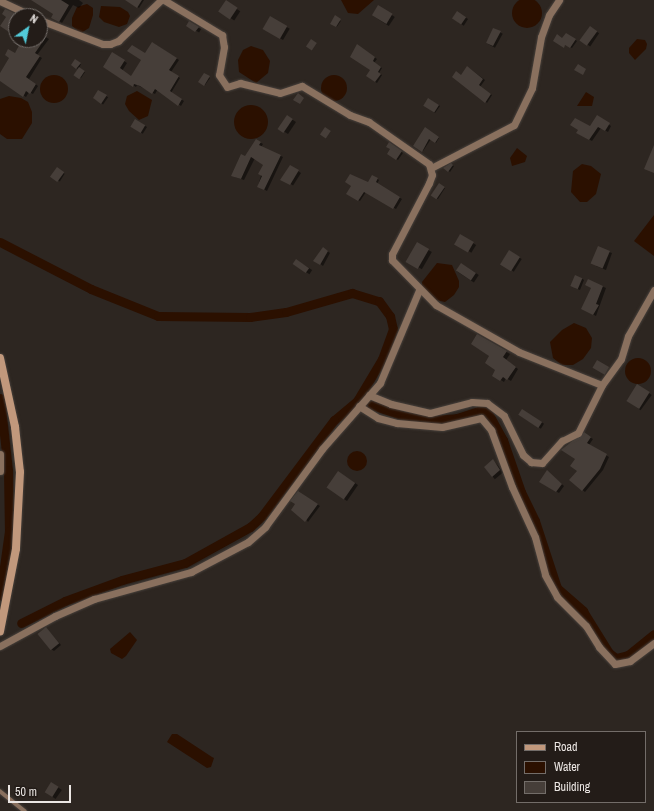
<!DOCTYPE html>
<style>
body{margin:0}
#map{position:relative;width:654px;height:811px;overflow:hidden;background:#2d2621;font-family:"Archivo Narrow",sans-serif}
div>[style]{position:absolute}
.water>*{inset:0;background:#2b1000}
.round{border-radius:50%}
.shadow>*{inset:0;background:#0007;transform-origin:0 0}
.canal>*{height:9px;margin:-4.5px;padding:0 4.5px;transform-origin:4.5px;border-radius:4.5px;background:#2b1000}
.building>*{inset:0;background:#463e39;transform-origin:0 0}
.roads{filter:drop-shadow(0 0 1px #48413c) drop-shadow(0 0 1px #48413c)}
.lane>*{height:3.5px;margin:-1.75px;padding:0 1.75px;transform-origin:1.75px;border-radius:1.75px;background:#89705e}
.street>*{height:7px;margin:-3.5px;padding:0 3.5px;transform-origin:3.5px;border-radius:3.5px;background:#89705e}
.secondary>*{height:8px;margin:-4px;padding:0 4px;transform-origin:4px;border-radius:4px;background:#c1987c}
span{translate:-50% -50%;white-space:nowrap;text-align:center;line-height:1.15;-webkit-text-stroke:3.5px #231c18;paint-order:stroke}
.legend{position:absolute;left:516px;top:731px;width:130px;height:72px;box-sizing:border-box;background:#231c18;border:1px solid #736d69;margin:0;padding:5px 7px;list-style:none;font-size:12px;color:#ebe6e3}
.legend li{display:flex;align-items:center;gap:8px;height:20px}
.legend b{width:20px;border:1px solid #736d69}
.north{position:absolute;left:8px;top:8px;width:40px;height:40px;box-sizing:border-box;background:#231c18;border:1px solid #736d69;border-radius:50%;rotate:33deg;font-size:11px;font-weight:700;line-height:16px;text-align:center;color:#ebe6e3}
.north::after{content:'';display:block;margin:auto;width:14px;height:18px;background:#52cbda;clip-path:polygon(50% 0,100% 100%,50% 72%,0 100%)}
.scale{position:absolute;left:8px;top:785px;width:63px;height:18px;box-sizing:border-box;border:2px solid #ebe6e3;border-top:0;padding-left:5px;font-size:12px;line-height:14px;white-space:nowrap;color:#ebe6e3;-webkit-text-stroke:3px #231c18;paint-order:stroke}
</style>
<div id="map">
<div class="water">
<i class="round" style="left:512px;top:-2px;width:30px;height:30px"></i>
<i style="clip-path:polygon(341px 0,374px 0,358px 14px,348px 13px)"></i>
<i style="clip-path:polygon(87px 4px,93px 8px,93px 15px,89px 28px,81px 33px,72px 26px,72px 18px,77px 7px)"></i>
<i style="clip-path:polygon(101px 6px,120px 7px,128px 12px,130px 16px,127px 24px,119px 27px,104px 22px,99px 17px)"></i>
<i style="clip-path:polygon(637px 39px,645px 40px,647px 44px,646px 49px,635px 60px,629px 53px,629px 48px)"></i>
<i style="clip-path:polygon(251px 46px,263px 50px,270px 61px,268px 73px,256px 83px,239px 72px,238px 60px,243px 50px)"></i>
<i class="round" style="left:321px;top:75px;width:26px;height:26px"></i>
<i class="round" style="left:40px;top:75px;width:28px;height:28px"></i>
<i style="clip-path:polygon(137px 91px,152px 100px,148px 116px,139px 120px,129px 111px,125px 104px,127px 96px)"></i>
<i style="clip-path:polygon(586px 92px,594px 97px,592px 106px,577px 106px)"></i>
<i style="clip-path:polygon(9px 96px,21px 98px,28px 102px,32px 112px,32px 123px,22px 139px,7px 139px,0 134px,0 99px)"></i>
<i class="round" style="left:234px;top:105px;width:34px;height:34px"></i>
<i style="clip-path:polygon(517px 148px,527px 156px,525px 162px,512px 166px,510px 158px)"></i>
<i style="clip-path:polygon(582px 164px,591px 166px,601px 174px,596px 194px,587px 202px,580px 202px,571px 192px,573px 171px)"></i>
<i style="clip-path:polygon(654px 215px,654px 256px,634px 241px)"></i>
<i style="clip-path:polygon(437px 263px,452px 265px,459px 281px,459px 287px,454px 295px,445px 302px,432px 299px,422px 288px,422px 282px)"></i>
<i style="clip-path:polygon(574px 323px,586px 328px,592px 338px,591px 348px,583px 359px,573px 365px,562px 365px,553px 358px,550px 342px,562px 330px)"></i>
<i class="round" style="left:625px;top:358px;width:26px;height:26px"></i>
<i class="round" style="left:347px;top:451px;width:20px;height:20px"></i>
<i style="clip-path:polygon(130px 632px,137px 640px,126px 656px,122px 659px,111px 653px,110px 649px)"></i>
<i style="clip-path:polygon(172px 734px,177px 734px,212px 757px,214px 758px,211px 767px,207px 768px,167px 742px)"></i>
</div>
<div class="shadow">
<i style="clip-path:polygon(33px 0,79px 0,83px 3px,79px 8px,73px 5px,62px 23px,52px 17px,55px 14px)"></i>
<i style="clip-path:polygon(127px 0,144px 0,139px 8px)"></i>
<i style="left:226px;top:2px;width:17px;height:11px;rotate:33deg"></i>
<i style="left:378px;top:6px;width:20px;height:11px;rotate:33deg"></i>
<i style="clip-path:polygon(5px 10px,17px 16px,11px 27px,14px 28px,12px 32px,1px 26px,7px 17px)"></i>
<i style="left:457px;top:12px;width:13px;height:8px;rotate:32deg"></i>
<i style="left:270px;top:17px;width:23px;height:13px;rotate:31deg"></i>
<i style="left:335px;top:17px;width:7px;height:7px;rotate:34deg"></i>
<i style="left:189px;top:22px;width:14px;height:4px;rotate:30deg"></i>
<i style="left:590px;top:27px;width:11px;height:16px;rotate:34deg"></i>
<i style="left:494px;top:29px;width:10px;height:16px;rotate:29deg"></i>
<i style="clip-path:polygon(40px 34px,49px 39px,37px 55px,42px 58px,29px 79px,38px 86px,33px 94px,29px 92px,26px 97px,0 80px,0 74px,25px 40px,40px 40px)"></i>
<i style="clip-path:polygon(566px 34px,577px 41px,572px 48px,554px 40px,563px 39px)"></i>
<i style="clip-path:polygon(153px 43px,179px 60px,171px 72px,180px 78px,171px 93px,184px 101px,181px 106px,158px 89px,155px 94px,137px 85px,136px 87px,104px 66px,112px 53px,127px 63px,122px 71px,132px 77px)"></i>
<i style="clip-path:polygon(357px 45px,377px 59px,374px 63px,382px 68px,379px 73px,382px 75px,377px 83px,367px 76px,371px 70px)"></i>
<i style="clip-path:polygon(76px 60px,81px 64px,79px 68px,85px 72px,81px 78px,75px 75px,78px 69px,72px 65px)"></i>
<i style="clip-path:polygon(469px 68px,485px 80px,480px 87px,492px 95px,487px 103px,462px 76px)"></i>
<i style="clip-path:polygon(204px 74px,210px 78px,205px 85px,199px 82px)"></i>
<i style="left:99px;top:91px;width:11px;height:9px;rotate:34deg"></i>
<i style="clip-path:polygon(429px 99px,440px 106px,435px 113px,425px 105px)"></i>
<i style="clip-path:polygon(287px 116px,296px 122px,288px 134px,280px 129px)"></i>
<i style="clip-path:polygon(597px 117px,611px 126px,608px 132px,601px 128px,592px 141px,577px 133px,591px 127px)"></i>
<i style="left:136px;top:120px;width:13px;height:8px;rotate:32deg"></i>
<i style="clip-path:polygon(425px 129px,439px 138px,436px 143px,431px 139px,423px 151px,414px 146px)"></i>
<i style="clip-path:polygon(256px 140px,263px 144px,261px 147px,283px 157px,267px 191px,258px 186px,264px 165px,255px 158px,244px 180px,235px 177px)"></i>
<i style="clip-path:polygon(389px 144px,403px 153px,398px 160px,389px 154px,392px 149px)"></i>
<i style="clip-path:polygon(451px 165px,454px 166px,450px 172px,445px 168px)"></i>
<i style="left:290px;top:166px;width:13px;height:15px;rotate:32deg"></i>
<i style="left:57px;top:169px;width:9px;height:9px;rotate:32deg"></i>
<i style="clip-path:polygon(373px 176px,379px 180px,377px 184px,402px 199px,396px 209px,366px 192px,360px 201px,347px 194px,368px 183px)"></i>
<i style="clip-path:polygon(440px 185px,445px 188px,438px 199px,432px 196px)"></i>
<i style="left:460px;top:235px;width:19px;height:9px;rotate:32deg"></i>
<i style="left:418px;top:244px;width:16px;height:20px;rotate:30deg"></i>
<i style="clip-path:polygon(323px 248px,330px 253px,323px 266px,315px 260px)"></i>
<i style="left:509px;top:251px;width:15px;height:15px;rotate:32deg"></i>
<i style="clip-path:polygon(609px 252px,612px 253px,606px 270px,596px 266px)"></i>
<i style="left:296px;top:260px;width:19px;height:5px;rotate:32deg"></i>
<i style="left:462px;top:264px;width:20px;height:9px;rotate:33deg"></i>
<i style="clip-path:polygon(581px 278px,584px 280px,580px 290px,575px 288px)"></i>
<i style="clip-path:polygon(588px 280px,606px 288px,596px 316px,583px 309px,592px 288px)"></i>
<i style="clip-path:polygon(478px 336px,510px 354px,506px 360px,518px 369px,511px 381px,506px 378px,504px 382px,493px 375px,497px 370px)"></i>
<i style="left:638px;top:385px;width:17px;height:19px;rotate:36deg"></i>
<i style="left:522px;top:410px;width:26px;height:6px;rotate:32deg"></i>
<i style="clip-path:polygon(584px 434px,593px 439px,589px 445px,609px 457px,603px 470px,585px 492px,570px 480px,579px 471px,576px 459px)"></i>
<i style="left:493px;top:460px;width:16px;height:11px;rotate:50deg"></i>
<i style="clip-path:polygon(549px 473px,564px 486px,559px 493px,540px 482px)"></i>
<i style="clip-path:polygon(341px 474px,358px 485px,347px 501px,344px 499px)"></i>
<i style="clip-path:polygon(298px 492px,320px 506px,308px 522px,296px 504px)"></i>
<i style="clip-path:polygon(37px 618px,39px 620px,31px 623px,30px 622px)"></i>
<i style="clip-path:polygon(46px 628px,61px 645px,54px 651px,51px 649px)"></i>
<i style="left:52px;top:783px;width:12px;height:11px;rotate:35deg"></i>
</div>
<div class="canal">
<i style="left:0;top:242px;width:102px;rotate:27.3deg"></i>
<i style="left:91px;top:289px;width:72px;rotate:21.9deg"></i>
<i style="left:158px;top:316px;width:92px;rotate:0.6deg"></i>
<i style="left:250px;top:317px;width:36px;rotate:-8deg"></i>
<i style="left:286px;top:312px;width:69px;rotate:-16.1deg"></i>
<i style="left:352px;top:293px;width:28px;rotate:17deg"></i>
<i style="left:379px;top:301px;width:19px;rotate:54deg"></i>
<i style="left:390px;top:316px;width:13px;rotate:77deg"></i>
<i style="left:393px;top:329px;width:32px;rotate:110deg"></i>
<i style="left:382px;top:359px;width:49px;rotate:120.8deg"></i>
<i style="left:357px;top:401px;width:30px;rotate:140deg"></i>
<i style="left:334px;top:420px;width:120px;rotate:126.9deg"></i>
<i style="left:262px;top:516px;width:16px;rotate:137deg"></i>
<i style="left:250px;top:527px;width:74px;rotate:151deg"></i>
<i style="left:185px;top:563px;width:65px;rotate:164.9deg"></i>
<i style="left:122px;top:580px;width:61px;rotate:159.8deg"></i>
<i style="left:65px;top:601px;width:49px;rotate:153.4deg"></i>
<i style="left:0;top:398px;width:72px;rotate:83.7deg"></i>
<i style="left:8px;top:470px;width:61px;rotate:89.1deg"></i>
<i style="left:9px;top:531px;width:65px;rotate:98deg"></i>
<i style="left:369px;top:404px;width:37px;rotate:19deg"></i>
<i style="left:404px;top:416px;width:26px;rotate:9deg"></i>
<i style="left:430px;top:420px;width:27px;rotate:-4deg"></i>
<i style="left:457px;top:418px;width:25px;rotate:-18deg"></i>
<i style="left:481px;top:410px;width:8px;rotate:23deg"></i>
<i style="left:488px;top:413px;width:31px;rotate:61deg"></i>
<i style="left:503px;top:440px;width:55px;rotate:70.9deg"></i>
<i style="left:521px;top:492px;width:32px;rotate:64deg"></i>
<i style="left:535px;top:521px;width:71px;rotate:71.8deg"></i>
<i style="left:557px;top:588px;width:35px;rotate:41deg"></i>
<i style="left:583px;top:611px;width:49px;rotate:58.2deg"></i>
<i style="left:609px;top:653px;width:9px;rotate:36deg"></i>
<i style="left:616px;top:658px;width:12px;rotate:-14deg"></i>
<i style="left:628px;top:655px;width:33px;rotate:-39deg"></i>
</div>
<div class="building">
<i style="clip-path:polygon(31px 0,61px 0,69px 5px,59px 22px,51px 18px,53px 14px)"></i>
<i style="clip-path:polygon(125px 0,142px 0,137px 8px)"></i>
<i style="left:226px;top:0;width:14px;height:14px;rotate:34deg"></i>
<i style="left:378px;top:5px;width:17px;height:12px;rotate:31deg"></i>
<i style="clip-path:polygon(5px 9px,16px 14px,10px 24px,13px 26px,9px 32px,0 26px,6px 17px,2px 14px)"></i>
<i style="left:457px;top:11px;width:11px;height:9px;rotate:34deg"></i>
<i style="clip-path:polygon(335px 15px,341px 19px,336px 27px,330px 24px)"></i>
<i style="left:270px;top:16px;width:20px;height:15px;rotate:30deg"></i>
<i style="clip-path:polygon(189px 21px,199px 27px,195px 32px,186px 26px)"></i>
<i style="left:590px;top:26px;width:9px;height:18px;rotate:36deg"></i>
<i style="clip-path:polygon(493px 28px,501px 31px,493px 46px,486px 43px)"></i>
<i style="clip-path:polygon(566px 33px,576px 39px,570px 48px,565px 45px,564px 48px,553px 41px,557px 34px,562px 38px)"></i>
<i style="left:311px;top:39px;width:7px;height:9px;rotate:34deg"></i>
<i style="clip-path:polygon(22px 40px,44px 40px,35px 53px,40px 56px,26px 77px,36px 84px,30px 94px,26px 91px,23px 97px,0 81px,0 73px,9px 58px,5px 55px,8px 49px,15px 53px)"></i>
<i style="clip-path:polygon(152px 42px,177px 58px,169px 70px,179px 76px,170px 91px,182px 99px,178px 106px,155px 89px,152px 94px,140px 86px,134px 84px,133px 87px,103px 67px,112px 52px,125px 60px,120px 68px,131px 76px,141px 60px,127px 51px,132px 45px,145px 53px)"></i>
<i style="clip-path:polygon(357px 44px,375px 57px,373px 61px,381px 67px,378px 72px,381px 74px,375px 82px,366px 76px,370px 70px,350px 57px)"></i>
<i style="clip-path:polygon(75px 59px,81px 63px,76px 69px,71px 65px)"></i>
<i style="clip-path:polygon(578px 64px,586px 69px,583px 75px,574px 70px)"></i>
<i style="clip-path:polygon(467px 66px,483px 79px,479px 85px,491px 94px,485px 103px,452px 77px,456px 71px,461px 75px)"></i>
<i style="left:79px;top:67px;width:7px;height:10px;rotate:34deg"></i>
<i style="clip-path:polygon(204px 73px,210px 76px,204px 86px,198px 82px)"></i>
<i style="clip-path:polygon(98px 90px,107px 95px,101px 104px,93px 98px)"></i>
<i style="clip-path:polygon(298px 93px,304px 98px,300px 104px,293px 100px)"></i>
<i style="left:428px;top:98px;width:13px;height:9px;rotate:32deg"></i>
<i style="left:287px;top:115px;width:7px;height:17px;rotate:34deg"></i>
<i style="clip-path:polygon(597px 115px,610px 123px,605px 131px,598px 127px,589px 140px,576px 133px,578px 130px,570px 125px,575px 118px,590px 126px)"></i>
<i style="left:135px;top:119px;width:12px;height:9px;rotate:31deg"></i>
<i style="left:325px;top:127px;width:7px;height:9px;rotate:34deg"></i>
<i style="clip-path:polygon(425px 127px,439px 137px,435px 143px,429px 139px,422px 152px,413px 146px)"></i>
<i style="clip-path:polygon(256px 139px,261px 142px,259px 145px,281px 155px,264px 190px,257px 187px,262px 176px,258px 174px,263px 165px,251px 157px,241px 179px,231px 176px,241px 154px,245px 156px)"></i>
<i style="clip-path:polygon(389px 142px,402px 151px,396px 160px,387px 154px,390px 149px,386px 147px)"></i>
<i style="clip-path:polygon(654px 145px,654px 173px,644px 169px)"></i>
<i style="clip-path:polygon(451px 163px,453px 165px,448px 172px,443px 168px)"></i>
<i style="clip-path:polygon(290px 165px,299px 170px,290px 185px,280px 180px)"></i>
<i style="left:57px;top:167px;width:9px;height:12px;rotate:36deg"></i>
<i style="clip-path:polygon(350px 174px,368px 182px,372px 175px,378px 178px,376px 182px,400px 197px,393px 209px,364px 192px,358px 201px,346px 194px,351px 186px,345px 182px)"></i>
<i style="left:439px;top:183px;width:7px;height:15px;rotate:34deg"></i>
<i style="left:460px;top:234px;width:16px;height:12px;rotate:30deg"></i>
<i style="left:417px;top:242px;width:14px;height:23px;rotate:30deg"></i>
<i style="left:598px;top:246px;width:13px;height:19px;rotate:23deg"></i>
<i style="clip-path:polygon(323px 247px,328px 251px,320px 265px,313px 261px)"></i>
<i style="left:509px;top:250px;width:13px;height:17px;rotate:32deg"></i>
<i style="left:296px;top:259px;width:16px;height:6px;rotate:35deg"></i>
<i style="left:461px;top:263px;width:18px;height:9px;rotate:34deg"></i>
<i style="left:575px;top:275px;width:8px;height:12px;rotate:23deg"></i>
<i style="clip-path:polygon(588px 279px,603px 286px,596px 304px,599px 305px,593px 315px,581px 309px,591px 288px,585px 285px)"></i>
<i style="clip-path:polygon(477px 334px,507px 351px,503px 357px,516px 367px,507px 380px,503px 377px,500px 381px,492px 376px,495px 370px,485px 363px,489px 356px,471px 344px)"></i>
<i style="left:597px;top:360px;width:14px;height:9px;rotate:30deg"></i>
<i style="left:637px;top:384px;width:15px;height:20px;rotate:32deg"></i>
<i style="left:522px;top:409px;width:24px;height:7px;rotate:33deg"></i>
<i style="clip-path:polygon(584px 432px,591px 437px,587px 443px,607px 454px,600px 469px,582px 491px,569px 480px,577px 471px,570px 466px,575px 459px,561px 450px)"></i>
<i style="clip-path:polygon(493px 459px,500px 470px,492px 477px,484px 467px)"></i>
<i style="clip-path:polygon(547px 470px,562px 484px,556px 492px,539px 482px)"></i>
<i style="left:338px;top:471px;width:21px;height:20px;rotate:35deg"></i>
<i style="clip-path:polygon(298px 491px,318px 504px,305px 522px,291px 510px,295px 504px,290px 501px)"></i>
<i style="left:46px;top:627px;width:21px;height:11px;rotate:51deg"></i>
<i style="left:51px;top:782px;width:9px;height:12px;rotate:32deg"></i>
</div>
<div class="roads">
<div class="lane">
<i style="left:0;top:791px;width:32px;rotate:39deg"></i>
</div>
<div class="street">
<i style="left:164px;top:0;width:68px;rotate:31.1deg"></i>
<i style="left:222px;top:35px;width:12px;rotate:81deg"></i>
<i style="left:224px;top:47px;width:28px;rotate:100deg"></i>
<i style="left:219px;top:75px;width:14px;rotate:56deg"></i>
<i style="left:227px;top:87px;width:14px;rotate:-17deg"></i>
<i style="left:240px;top:83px;width:41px;rotate:14deg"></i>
<i style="left:280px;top:93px;width:23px;rotate:-18deg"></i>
<i style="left:302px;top:86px;width:56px;rotate:31.1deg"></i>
<i style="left:350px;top:115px;width:20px;rotate:20deg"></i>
<i style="left:369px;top:122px;width:73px;rotate:35deg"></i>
<i style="left:429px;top:164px;width:11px;rotate:75deg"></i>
<i style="left:432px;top:175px;width:9px;rotate:111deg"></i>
<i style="left:429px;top:183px;width:80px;rotate:117.5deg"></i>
<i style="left:392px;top:254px;width:6px;rotate:90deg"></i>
<i style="left:392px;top:260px;width:63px;rotate:45.6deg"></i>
<i style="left:436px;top:305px;width:95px;rotate:29.5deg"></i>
<i style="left:519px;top:352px;width:89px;rotate:21.7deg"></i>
<i style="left:602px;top:385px;width:32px;rotate:-54deg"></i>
<i style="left:621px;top:359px;width:24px;rotate:-73deg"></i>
<i style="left:628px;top:336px;width:53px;rotate:-60.5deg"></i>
<i style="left:0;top:1px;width:35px;rotate:25deg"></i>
<i style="left:40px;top:20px;width:67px;rotate:20.9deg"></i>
<i style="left:103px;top:44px;width:7px"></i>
<i style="left:110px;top:44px;width:9px;rotate:-21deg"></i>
<i style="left:118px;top:41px;width:59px;rotate:-43.6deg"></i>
<i style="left:431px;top:168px;width:93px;rotate:-27.4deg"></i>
<i style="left:514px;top:125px;width:41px;rotate:-64.1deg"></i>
<i style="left:532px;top:88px;width:52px;rotate:-80deg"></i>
<i style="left:541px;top:37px;width:23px;rotate:-70deg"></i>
<i style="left:549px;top:15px;width:18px;rotate:-56deg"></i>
<i style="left:369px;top:395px;width:24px;rotate:22deg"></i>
<i style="left:391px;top:404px;width:40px;rotate:13deg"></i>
<i style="left:430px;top:413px;width:43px;rotate:-14.7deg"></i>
<i style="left:472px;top:402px;width:15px;rotate:4deg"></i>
<i style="left:487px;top:403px;width:21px;rotate:37deg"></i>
<i style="left:504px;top:416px;width:43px;rotate:64deg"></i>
<i style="left:523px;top:455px;width:11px;rotate:41deg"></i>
<i style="left:531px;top:462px;width:11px;rotate:5deg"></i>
<i style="left:542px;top:463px;width:30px;rotate:-48deg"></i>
<i style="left:562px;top:441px;width:18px;rotate:-27deg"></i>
<i style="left:578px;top:433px;width:54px;rotate:-63.4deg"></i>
<i style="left:359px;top:406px;width:22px;rotate:32deg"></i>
<i style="left:378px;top:418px;width:20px;rotate:15deg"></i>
<i style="left:397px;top:423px;width:45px;rotate:5.1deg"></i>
<i style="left:442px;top:427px;width:40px;rotate:-13deg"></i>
<i style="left:481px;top:418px;width:16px;rotate:50deg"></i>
<i style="left:491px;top:430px;width:61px;rotate:69.8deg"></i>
<i style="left:512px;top:487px;width:55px;rotate:65.3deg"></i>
<i style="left:535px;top:537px;width:39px;rotate:75deg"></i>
<i style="left:545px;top:575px;width:25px;rotate:61deg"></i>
<i style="left:557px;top:597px;width:41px;rotate:45deg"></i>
<i style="left:586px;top:626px;width:25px;rotate:58deg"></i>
<i style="left:599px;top:647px;width:23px;rotate:47deg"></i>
<i style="left:615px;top:664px;width:15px;rotate:-11deg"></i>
<i style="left:630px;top:661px;width:30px;rotate:-37deg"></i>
<i style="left:0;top:454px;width:17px;rotate:90deg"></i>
<i style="left:0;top:646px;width:63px;rotate:-28.6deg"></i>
<i style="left:55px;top:616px;width:43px;rotate:-23.6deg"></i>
<i style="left:94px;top:599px;width:101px;rotate:-15.6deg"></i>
<i style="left:191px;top:572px;width:64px;rotate:-27.8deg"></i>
<i style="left:248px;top:542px;width:23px;rotate:-41deg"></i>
<i style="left:265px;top:527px;width:97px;rotate:-53.8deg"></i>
<i style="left:322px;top:449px;width:88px;rotate:-48.7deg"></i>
<i style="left:380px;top:383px;width:101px;rotate:-67.2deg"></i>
</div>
<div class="secondary">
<i style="left:0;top:358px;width:71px;rotate:77.7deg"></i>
<i style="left:15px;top:427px;width:45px;rotate:83.7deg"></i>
<i style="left:20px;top:472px;width:77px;rotate:93deg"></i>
<i style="left:16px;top:549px;width:84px;rotate:101deg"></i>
</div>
</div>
<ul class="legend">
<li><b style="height:5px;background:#c1987c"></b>Road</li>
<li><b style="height:11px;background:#2b1000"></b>Water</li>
<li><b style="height:11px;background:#463e39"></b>Building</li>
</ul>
<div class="north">N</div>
<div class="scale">50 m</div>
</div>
